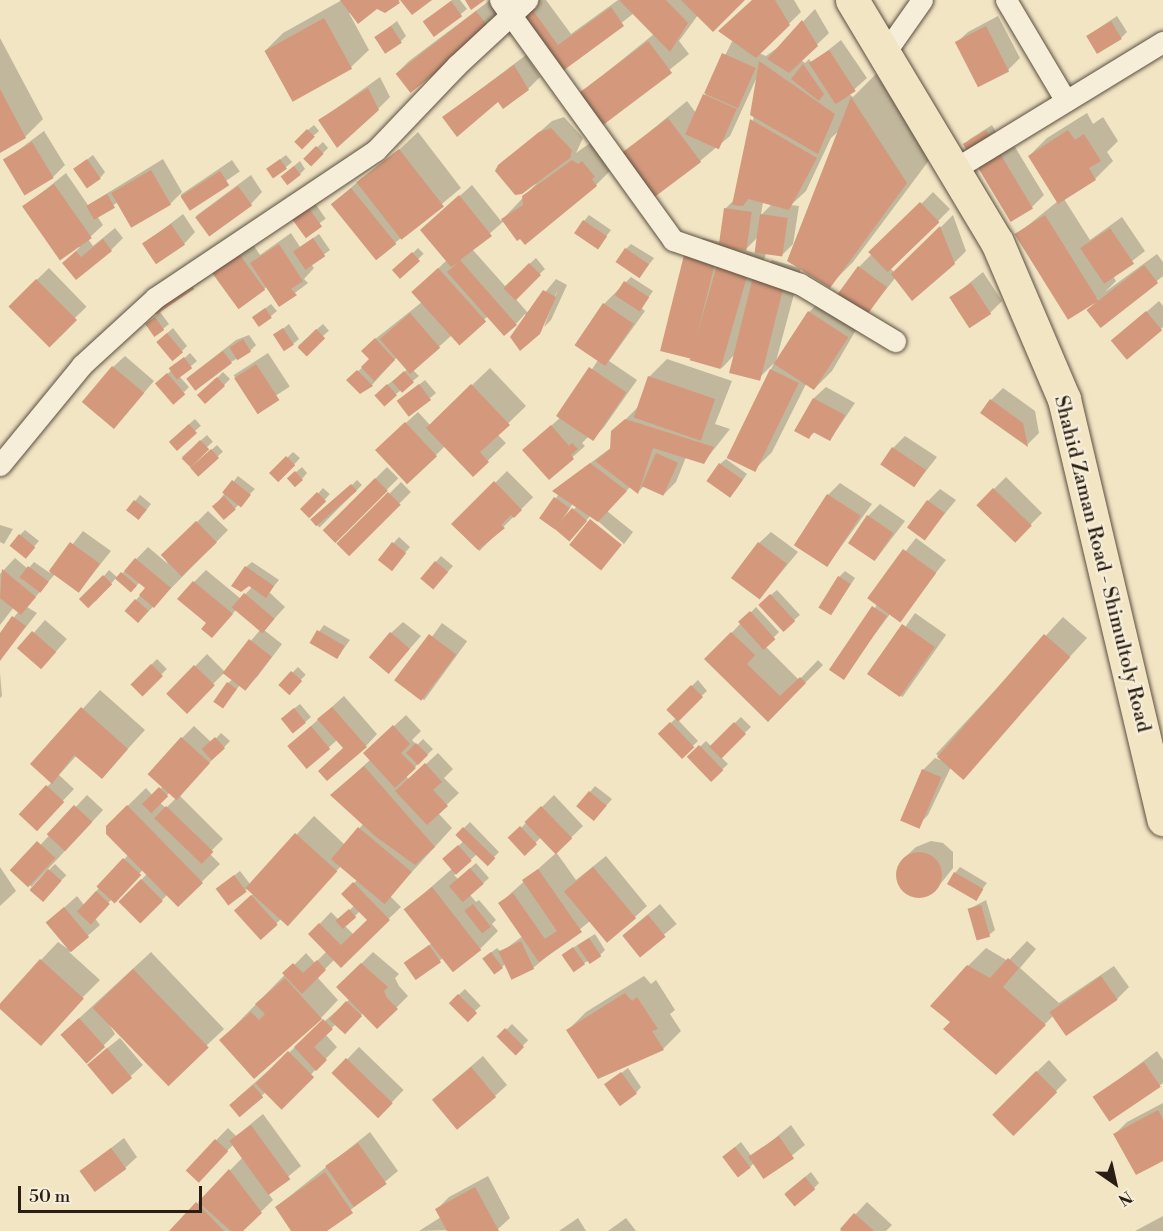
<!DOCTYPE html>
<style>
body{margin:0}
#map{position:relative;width:1163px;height:1231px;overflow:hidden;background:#f2e5c4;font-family:"Libre Bodoni",serif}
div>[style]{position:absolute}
.shadow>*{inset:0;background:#0003;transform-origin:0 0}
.building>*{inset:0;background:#d4997c;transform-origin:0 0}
.round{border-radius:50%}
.roads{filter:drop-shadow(0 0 2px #5b4f40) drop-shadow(0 0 2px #5b4f40)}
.minor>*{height:21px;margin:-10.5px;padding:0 10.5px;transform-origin:10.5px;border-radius:10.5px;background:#f7eed9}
.primary>*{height:33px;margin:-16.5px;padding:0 16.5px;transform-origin:16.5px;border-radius:16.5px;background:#f2e5c4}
span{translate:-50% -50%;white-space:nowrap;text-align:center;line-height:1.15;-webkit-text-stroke:4.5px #f7eed9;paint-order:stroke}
.street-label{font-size:20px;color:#291d14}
.north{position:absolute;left:1085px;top:1153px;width:60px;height:60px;-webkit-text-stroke:4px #f7eed9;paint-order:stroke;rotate:146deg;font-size:16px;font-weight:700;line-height:24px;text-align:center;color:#291d14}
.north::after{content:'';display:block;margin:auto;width:21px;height:27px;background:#291d14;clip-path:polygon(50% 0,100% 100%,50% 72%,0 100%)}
.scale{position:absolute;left:18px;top:1186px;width:184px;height:27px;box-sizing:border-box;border:3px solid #291d14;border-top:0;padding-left:8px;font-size:18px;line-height:21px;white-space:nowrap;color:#291d14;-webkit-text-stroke:4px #f7eed9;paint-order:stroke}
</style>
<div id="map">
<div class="shadow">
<i style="clip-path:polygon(400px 0,385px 11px,377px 8px,349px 13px,369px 50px,351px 67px,292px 100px,265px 51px,283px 33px,342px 0)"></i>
<i style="clip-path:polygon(452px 0,460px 0,467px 9px,435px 35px,430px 17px)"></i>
<i style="clip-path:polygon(533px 0,546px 0,571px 34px,618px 0,743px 0,698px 15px,679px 41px,689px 54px,600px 126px,577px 96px,654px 34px,634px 13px,560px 71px,519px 14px)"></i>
<i style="clip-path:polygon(evenodd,753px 0,794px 0,801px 12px,759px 53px,766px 56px,780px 46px,815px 9px,829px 33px,801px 60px,805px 63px,809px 59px,812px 63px,841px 40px,867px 78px,849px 94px,853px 97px,876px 74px,930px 159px,853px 262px,829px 286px,801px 268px,775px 365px,809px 312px,827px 295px,836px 300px,859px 267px,933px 192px,950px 209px,891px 269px,895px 273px,953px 215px,966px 251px,954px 263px,896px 277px,863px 318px,832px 371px,814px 389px,806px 384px,772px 452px,754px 470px,728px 457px,774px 363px,758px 379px,733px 356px,722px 368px,696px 351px,689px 357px,685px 256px,703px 238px,720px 242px,725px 209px,734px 200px,754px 116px,757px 77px,730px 136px,700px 161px,620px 156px,687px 101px,696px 113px,753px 0,840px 130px,797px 267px,772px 260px,761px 271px,766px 253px,782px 255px,793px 244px,799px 206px,791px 205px,806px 191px,831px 138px,840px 130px,753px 0,763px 202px,772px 204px,761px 215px,763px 202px,753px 0,758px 237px,755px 253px,745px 250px,758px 237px)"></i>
<i style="clip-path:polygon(489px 1px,502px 17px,397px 73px,409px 61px)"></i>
<i style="clip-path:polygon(998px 16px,1020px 58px,1008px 70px,979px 86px,956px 43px,968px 32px)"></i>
<i style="clip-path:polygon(1117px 16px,1127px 32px,1121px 38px,1087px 36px)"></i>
<i style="clip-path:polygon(397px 21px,406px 36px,401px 41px,376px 37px)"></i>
<i style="clip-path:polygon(0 38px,43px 119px,25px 137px,0 151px)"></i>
<i style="clip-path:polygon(526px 55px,540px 77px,528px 89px,444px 117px)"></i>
<i style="clip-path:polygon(380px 77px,390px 97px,378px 109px,320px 120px)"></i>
<i style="clip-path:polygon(1087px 113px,1093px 124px,1103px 117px,1118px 141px,1107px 152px,1113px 161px,1095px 179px,1064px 199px,1090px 240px,1122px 217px,1145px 251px,1113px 276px,1116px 281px,1105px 292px,1157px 254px,1163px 262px,1163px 276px,1102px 325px,1089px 310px,1098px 299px,1016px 235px,1058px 201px,1029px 156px,1047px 138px)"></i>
<i style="clip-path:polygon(564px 117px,583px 138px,576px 153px,590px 143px,614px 167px,596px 185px,504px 221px,472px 249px,505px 286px,536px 258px,545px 269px,514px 297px,528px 313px,556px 279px,567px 285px,551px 320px,544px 327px,558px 289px,539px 332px,525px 314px,516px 324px,488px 316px,459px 343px,452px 335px,413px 370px,419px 376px,396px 394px,382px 389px,408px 369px,397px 357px,372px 385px,360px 392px,349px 380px,371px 359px,374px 340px,422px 302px,425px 281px,447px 260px,422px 230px,472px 185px,501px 221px,536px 184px,509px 159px,552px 121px)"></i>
<i style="clip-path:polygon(314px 125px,319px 131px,313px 136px,302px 135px)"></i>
<i style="clip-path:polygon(992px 125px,1002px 142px,965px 144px,970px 139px)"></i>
<i style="clip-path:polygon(44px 131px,65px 165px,53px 177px,5px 160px)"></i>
<i style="clip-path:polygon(418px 132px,461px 188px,377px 258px,333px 204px,363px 177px,366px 181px)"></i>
<i style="clip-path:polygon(323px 142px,328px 148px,323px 153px,305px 158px)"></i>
<i style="clip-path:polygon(1012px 142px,1044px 195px,1032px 207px,991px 154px)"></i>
<i style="clip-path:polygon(93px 155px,105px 172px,100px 178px,75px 169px)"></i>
<i style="clip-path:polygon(286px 155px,292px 162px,274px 177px,274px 164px)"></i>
<i style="clip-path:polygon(163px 159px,182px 192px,170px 204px,118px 202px,97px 216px,103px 225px,88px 239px,93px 246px,115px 228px,123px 238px,111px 250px,64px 263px,80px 247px,24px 207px,66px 173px,88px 205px)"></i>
<i style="left:232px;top:160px;width:14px;height:62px;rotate:56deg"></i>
<i style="clip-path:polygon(300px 161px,305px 169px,300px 174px,288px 171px)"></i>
<i style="clip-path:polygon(251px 175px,262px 192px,251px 204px,196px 216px)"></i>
<i style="left:312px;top:199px;width:24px;height:26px;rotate:55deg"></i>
<i style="clip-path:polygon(183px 214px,195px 232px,184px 244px,144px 244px)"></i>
<i style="clip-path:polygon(589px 215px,611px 230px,598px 247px,584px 221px)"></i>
<i style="clip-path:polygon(291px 233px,300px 247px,319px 234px,330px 250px,311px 264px,314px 268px,304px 279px,308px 283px,279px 305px,267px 286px,264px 289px,214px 272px,160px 312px,169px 324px,163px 329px,147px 324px,158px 314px,153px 307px,250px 240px,260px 255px)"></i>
<i style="clip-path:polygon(631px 244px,654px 258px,640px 276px,626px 249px)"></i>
<i style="left:418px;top:248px;width:8px;height:33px;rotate:45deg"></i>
<i style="left:49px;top:268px;width:54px;height:54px;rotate:46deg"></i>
<i style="clip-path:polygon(983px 272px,1002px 301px,990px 313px,951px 298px)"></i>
<i style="clip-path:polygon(631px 277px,653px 291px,641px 308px,645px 311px,609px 361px,637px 380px,604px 427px,593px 439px,589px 436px,582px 443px,585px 446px,549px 478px,524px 450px,561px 417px,598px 360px,576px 345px,604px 304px)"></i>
<i style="clip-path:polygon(1159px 301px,1163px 306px,1163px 327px,1126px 358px,1113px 341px)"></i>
<i style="clip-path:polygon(271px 304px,277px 311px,259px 326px,259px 313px)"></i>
<i style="clip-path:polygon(289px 324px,299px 339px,293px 344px,275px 335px)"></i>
<i style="left:323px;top:324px;width:9px;height:33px;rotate:49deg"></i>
<i style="clip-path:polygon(173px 328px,187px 346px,182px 351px,158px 341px)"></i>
<i style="clip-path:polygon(249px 335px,256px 345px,250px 351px,231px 362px,187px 378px,236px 340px)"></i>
<i style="clip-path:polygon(190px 353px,197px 361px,179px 376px,189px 387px,184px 392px,162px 379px)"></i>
<i style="left:268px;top:353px;width:40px;height:41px;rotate:57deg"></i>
<i style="clip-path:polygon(125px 356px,154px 381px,125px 415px,113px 367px)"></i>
<i style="clip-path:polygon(evenodd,667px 359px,732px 381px,715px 424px,730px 429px,703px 463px,686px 457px,676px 482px,664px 494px,644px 486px,638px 492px,631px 486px,607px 511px,633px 532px,624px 544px,591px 515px,570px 539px,541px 518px,559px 494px,554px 490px,612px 447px,613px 432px,640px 405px,649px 377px,667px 359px,573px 503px,577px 506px,565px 519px,564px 518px,573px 503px)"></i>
<i style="clip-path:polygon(490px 368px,526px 406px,497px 434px,506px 443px,473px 475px,445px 446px,436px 455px,389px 438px,418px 412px,430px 425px)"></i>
<i style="left:223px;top:372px;width:10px;height:33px;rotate:45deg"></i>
<i style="clip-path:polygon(425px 380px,436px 393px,410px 415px,405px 396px)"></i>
<i style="clip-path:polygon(826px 387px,855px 403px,830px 440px,815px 432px,809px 437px,814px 398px)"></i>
<i style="clip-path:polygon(1003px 388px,1035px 411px,1039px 433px,1027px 445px,991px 400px)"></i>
<i style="left:195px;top:419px;width:9px;height:33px;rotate:49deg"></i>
<i style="left:207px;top:435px;width:9px;height:33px;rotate:49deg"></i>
<i style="clip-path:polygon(905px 436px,937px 457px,915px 485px,893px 448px)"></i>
<i style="left:217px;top:445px;width:9px;height:33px;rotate:49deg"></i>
<i style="clip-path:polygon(293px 452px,300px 458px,285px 475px,287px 458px)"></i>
<i style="clip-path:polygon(726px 459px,747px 474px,735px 491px,720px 464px)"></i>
<i style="clip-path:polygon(302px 467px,307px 473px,302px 479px,295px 473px)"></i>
<i style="left:387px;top:467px;width:16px;height:88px;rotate:45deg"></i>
<i style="left:507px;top:471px;width:37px;height:76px;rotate:45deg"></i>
<i style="clip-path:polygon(238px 476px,255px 489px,224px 519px,214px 507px)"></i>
<i style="left:1006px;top:477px;width:51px;height:40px;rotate:45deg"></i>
<i style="left:357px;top:480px;width:7px;height:60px;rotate:45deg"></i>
<i style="left:401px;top:482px;width:14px;height:88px;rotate:45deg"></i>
<i style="clip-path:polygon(840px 483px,872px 504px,827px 566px,828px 495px)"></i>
<i style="left:323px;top:488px;width:9px;height:30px;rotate:41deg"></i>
<i style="clip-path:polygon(940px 489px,956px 500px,925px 538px,928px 501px)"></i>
<i style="clip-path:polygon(140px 495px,151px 504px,144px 513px,128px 510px)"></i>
<i style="clip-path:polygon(880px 504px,905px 521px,876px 559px,868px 516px)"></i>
<i style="clip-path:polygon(208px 511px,228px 530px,144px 616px,136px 600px,147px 588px,140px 582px,131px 591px,116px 578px,95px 602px,104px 576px,109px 570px,118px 578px,148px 547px,168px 564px,163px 556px)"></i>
<i style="clip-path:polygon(0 525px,13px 529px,4px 544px,0 542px)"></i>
<i style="clip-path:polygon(25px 530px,39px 541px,30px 551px,20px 535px)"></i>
<i style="clip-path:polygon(83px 531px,111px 551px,79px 591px,55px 574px,27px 607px,37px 613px,0 660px,0 635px,19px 611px,14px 607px,0 625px,0 574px,15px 558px,28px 569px,34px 562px,50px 573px)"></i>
<i style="clip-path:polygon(771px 532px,798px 552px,760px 598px,759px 543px)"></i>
<i style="clip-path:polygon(399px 537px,410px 547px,396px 563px,379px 559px)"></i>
<i style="clip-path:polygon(916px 538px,946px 560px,899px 620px,890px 614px,843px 677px,877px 604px,869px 598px)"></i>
<i style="clip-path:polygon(441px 556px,453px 566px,439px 582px,422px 578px)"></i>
<i style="clip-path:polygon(252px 562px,279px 580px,269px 592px,285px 607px,264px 630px,282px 644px,257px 677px,245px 688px,240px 685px,228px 700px,228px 683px,233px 679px,225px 672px,186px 711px,168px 694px,207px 654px,225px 672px,260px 630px,236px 610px,212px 636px,194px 582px,206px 570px,241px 599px,252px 587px,246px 567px)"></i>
<i style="clip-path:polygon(845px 571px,855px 578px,831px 614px,839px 577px)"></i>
<i style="clip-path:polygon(777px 590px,800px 615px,794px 620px,766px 599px)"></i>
<i style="clip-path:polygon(756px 607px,779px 632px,765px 646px,799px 680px,818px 660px,823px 665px,768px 720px,707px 659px)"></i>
<i style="left:915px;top:613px;width:38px;height:76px;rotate:35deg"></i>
<i style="clip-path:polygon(1063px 617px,1087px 638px,978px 757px,951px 767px,928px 815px,916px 827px,923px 770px,935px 758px,945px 762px,936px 754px)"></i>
<i style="left:45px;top:620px;width:29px;height:37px;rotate:41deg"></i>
<i style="clip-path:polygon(403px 622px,421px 636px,389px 672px,391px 633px)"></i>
<i style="left:442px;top:623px;width:31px;height:73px;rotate:36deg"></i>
<i style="clip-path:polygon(324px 625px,350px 640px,337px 658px,311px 643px)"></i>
<i style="left:157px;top:659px;width:14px;height:35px;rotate:45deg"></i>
<i style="left:298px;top:667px;width:11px;height:25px;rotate:45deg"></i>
<i style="clip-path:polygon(0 673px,2px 696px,0 698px)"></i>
<i style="clip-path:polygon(698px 680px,707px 691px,677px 719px,698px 741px,682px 756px,660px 734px,676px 718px,668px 709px)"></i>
<i style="clip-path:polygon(100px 690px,145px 730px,102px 777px,77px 755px,59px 775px,74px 789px,36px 829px,20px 814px,52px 782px,32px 764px)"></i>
<i style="clip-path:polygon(344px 696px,377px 734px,366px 746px,337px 740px,307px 767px,301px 735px)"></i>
<i style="clip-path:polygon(300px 704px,311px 717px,294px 732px,288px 713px)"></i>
<i style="clip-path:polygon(evenodd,406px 715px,421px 731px,412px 740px,417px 745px,423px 739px,433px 749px,406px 776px,409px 780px,438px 753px,453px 769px,444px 778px,459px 793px,438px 813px,452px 828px,390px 896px,401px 907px,341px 965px,335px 959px,317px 977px,338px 1000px,321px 1018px,221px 1040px,306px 953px,315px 963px,327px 951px,310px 934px,331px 912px,339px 920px,355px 905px,343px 894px,357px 880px,341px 866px,305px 905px,282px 918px,261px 938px,236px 911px,254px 893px,248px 888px,246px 890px,223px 884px,240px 871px,250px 884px,314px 816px,345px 845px,365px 822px,332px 795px,371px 759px,377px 742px,406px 715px,360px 911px,369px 920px,354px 935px,345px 926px,360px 911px)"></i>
<i style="clip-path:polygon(741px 717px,751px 727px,720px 756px,728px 764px,711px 780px,689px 757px,706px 741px,711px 746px)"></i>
<i style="clip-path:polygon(evenodd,194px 726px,212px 743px,221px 733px,230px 741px,179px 795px,223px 839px,209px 853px,220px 864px,178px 905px,167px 895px,140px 922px,120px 901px,147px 874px,143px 870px,111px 900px,94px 917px,100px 925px,69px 952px,100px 980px,38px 1042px,41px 960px,58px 942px,68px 949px,47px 923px,77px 896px,84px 905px,128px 855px,107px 826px,146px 788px,153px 796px,163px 786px,182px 738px,194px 726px,170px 792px,176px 798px,166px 808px,160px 803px,170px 792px)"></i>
<i style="clip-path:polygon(595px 786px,612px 799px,600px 813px,590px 792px)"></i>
<i style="left:87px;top:795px;width:22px;height:105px;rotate:43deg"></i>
<i style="clip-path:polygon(554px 795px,583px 826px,556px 852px,576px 880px,606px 856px,647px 906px,635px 917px,590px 921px,533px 968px,506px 963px,502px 967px,489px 954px,497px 948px,501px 952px,523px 936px,500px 903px,556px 853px,541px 837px,526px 853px,511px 838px)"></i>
<i style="clip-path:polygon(470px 822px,499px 852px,487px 864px,477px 854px,454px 875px,458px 879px,476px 863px,489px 878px,470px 895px,476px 902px,479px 900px,496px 920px,492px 924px,498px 931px,480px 949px,443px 958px,417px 978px,412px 958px,432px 943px,406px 909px,453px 868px,450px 853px,464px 841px,457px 835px)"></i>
<i style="clip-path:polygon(931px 841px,943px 843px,953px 852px,953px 868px,934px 892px,909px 894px,898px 879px,903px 859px,916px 847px)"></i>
<i style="left:55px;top:864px;width:16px;height:35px;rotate:45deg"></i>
<i style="clip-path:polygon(0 867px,16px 891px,0 906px)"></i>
<i style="clip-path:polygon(960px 867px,987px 883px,975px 898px,955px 873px)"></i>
<i style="clip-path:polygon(986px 900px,995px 930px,989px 935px,969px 909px)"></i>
<i style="left:660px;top:904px;width:26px;height:48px;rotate:50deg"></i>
<i style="clip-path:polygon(595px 934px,605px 950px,600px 955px,584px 963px,563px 954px)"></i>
<i style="clip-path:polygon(1027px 941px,1036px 949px,1020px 968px,1059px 1003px,1114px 966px,1129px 987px,1117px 999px,1054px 1015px,996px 1073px,952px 1022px,968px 966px,986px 948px,1008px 961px)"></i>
<i style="clip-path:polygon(151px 952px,224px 1029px,206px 1046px,106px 1019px,115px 1034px,103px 1046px,74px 1023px)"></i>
<i style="clip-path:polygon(373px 952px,399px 974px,395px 978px,399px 986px,408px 996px,377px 1027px,363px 1013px,343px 1032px,335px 1025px,325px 1034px,337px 1047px,280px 1107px,266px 1092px,239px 1114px,236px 1099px,350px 999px,338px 987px)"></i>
<i style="clip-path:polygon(644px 976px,651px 984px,656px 980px,675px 1010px,670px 1014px,681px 1031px,663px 1049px,568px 1030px,586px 1012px)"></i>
<i style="left:465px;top:989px;width:23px;height:20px;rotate:47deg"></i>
<i style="left:512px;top:1024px;width:23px;height:18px;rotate:45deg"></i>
<i style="clip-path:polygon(120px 1038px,143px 1065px,113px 1092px,101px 1053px)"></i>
<i style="left:359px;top:1047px;width:62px;height:36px;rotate:44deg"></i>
<i style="clip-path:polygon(1157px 1051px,1163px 1060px,1163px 1083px,1110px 1120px,1095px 1097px)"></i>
<i style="clip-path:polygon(483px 1056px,507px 1085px,495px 1096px,433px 1099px)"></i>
<i style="clip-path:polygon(1049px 1060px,1067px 1080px,1056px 1091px,1005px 1102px)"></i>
<i style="clip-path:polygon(628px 1068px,641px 1087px,636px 1093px,612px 1080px)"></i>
<i style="clip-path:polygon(1163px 1103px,1163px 1159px,1115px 1134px,1127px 1122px)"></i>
<i style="clip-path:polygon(263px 1114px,301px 1166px,268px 1193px,273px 1200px,241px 1231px,171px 1231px,243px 1157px,234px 1144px,198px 1180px,187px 1170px,228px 1128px,236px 1136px)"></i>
<i style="clip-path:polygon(791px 1125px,805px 1145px,765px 1177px,755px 1162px,750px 1167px,724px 1156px,741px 1142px,752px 1157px)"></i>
<i style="clip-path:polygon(370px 1132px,398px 1171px,325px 1231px,293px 1231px,276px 1207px)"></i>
<i style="clip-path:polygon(124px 1138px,137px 1157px,125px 1168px,81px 1171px)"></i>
<i style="clip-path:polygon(811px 1172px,819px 1183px,814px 1188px,785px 1193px)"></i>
<i style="clip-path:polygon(488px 1176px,510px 1218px,498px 1229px,419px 1231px,441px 1217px,437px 1209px,449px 1197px)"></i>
<i style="clip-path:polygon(867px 1202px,892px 1225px,886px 1231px,840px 1231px)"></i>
<i style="clip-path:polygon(1163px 1216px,1163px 1231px,1135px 1231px)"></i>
<i style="clip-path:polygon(578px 1218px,586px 1231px,559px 1231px)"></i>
<i style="clip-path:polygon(626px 1218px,636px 1231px,608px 1231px)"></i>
</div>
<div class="building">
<i style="clip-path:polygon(340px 0,398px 0,400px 3px,385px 13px,377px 9px,358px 24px)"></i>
<i style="clip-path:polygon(400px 0,432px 0,412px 15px)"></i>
<i style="clip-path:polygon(465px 0,485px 0,471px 10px)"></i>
<i style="clip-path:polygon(619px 0,666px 0,688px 23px,670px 52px)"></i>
<i style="clip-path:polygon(681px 0,745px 0,713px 32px)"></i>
<i style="clip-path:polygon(752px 0,775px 0,790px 25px,756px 58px,718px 31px)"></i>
<i style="left:451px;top:1px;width:19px;height:35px;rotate:54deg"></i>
<i style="clip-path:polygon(529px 5px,558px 45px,611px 7px,624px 26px,560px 73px,517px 14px)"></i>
<i style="left:476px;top:11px;width:24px;height:102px;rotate:52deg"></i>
<i style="left:324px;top:18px;width:58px;height:68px;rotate:61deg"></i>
<i style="clip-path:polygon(802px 20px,818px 46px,789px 73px,767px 59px)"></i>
<i style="left:1111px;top:21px;width:21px;height:29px;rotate:59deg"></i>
<i style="left:391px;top:26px;width:20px;height:20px;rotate:57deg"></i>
<i style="left:986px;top:26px;width:51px;height:35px;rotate:63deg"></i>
<i style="left:648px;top:41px;width:40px;height:91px;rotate:53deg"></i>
<i style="left:829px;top:50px;width:49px;height:24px;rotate:57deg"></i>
<i style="left:722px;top:53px;width:37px;height:44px;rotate:24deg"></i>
<i style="clip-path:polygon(759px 61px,835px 114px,818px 154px,750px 115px)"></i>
<i style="clip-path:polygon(803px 64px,824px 94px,819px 101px,791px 79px)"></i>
<i style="clip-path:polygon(514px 65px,529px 90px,503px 109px,498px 102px,457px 137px,442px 117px)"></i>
<i style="clip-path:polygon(368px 88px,379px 110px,337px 148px,318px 120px)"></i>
<i style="clip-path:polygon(0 89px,26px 138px,0 153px)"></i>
<i style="left:703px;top:94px;width:37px;height:44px;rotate:24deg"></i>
<i style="clip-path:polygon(851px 97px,907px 183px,830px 288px,787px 261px)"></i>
<i style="left:668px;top:118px;width:55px;height:62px;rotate:53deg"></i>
<i style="clip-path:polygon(750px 119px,817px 158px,789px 210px,748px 199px,743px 206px,732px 205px)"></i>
<i style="clip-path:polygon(551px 128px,572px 150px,570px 158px,522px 194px,515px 195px,495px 171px,498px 165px,539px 132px)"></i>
<i style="left:307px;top:129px;width:11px;height:18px;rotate:45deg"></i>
<i style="left:986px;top:130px;width:21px;height:27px;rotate:59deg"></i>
<i style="clip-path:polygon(1068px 130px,1075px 140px,1084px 134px,1101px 161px,1089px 168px,1096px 180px,1058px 204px,1028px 156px)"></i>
<i style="left:32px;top:142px;width:42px;height:34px;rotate:59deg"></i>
<i style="left:316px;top:146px;width:11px;height:18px;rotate:45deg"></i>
<i style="left:399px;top:149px;width:73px;height:54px;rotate:52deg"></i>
<i style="left:999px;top:152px;width:66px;height:26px;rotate:59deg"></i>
<i style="left:87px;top:159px;width:24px;height:17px;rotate:55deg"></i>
<i style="left:280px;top:159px;width:12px;height:17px;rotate:55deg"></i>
<i style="clip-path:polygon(572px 160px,578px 164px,582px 161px,595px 177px,592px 179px,597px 186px,525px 245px,520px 239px,517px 241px,501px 219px,523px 205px,522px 196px)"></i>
<i style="left:294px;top:166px;width:11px;height:17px;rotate:52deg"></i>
<i style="left:151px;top:170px;width:40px;height:46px;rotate:60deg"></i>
<i style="left:220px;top:171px;width:17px;height:47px;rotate:57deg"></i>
<i style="left:54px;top:184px;width:66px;height:39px;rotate:55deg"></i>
<i style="left:238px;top:186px;width:24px;height:53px;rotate:54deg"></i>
<i style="left:351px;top:188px;width:72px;height:26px;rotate:51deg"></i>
<i style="left:107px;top:194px;width:16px;height:24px;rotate:60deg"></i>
<i style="clip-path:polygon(459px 195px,492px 236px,460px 260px,517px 325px,504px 336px,447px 272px,458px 263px,451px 267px,420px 230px)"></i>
<i style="left:920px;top:202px;width:28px;height:72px;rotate:46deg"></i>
<i style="left:305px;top:203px;width:29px;height:20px;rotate:54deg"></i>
<i style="left:724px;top:208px;width:28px;height:39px;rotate:8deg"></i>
<i style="left:760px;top:214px;width:28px;height:39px;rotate:8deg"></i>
<i style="left:1045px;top:215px;width:101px;height:36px;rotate:58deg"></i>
<i style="left:583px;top:220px;width:29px;height:16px;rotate:34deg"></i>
<i style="left:171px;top:224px;width:25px;height:35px;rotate:56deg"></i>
<i style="clip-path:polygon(940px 226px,955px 264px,912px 301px,891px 274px)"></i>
<i style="left:1110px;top:228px;width:43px;height:36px;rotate:56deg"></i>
<i style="left:313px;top:238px;width:22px;height:24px;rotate:56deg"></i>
<i style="clip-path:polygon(103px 239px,112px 251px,76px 280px,62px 263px,76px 251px,81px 257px)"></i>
<i style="clip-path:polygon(279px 244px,303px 281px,291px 289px,297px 295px,279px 307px,250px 263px)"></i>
<i style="left:625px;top:248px;width:29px;height:17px;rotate:34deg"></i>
<i style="left:237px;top:251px;width:48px;height:33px;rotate:54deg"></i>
<i style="left:412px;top:252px;width:12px;height:27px;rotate:48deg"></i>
<i style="left:684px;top:255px;width:32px;height:99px;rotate:14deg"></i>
<i style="left:529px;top:263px;width:17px;height:36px;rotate:45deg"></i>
<i style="left:717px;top:265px;width:32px;height:99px;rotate:16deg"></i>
<i style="left:1144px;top:265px;width:23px;height:73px;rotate:52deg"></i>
<i style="left:858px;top:266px;width:36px;height:42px;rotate:36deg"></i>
<i style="left:438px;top:268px;width:72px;height:36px;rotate:48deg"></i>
<i style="left:753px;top:277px;width:32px;height:99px;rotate:14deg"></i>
<i style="left:36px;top:279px;width:58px;height:39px;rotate:45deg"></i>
<i style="left:188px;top:280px;width:11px;height:46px;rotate:56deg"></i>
<i style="left:624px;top:281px;width:30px;height:17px;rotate:33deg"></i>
<i style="left:971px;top:283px;width:37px;height:26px;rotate:57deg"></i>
<i style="clip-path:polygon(543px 290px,556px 297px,540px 334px,520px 351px,510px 337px)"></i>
<i style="left:603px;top:303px;width:37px;height:51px;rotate:34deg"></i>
<i style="left:265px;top:308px;width:12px;height:16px;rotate:55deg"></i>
<i style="left:808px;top:311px;width:48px;height:63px;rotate:33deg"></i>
<i style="left:1146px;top:311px;width:25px;height:46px;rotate:50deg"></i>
<i style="left:410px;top:313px;width:46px;height:40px;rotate:49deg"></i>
<i style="left:155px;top:317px;width:16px;height:12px;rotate:55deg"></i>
<i style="left:283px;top:328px;width:20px;height:12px;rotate:57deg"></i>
<i style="left:316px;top:329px;width:13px;height:26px;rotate:45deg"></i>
<i style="left:167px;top:333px;width:25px;height:14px;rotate:50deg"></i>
<i style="clip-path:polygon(375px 338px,395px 360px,374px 381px,361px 367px,369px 359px,361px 351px)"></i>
<i style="left:243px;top:339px;width:15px;height:16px;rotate:58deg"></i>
<i style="left:223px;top:351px;width:15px;height:46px;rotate:53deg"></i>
<i style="left:184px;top:357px;width:14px;height:19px;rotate:54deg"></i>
<i style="left:256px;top:364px;width:43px;height:26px;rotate:57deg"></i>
<i style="left:112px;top:366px;width:42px;height:47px;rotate:40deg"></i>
<i style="left:589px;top:367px;width:45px;height:59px;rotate:34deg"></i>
<i style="left:770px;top:369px;width:32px;height:99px;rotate:26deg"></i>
<i style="clip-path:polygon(357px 370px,373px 386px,360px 394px,346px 380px)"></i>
<i style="left:404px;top:371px;width:15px;height:16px;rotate:48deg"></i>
<i style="left:167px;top:373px;width:28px;height:16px;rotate:49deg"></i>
<i style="left:648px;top:376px;width:71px;height:44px;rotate:19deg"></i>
<i style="left:217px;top:377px;width:12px;height:27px;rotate:48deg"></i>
<i style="left:387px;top:384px;width:15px;height:17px;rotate:48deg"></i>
<i style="left:419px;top:384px;width:20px;height:28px;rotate:53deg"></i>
<i style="clip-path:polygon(471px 384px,510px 425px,480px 452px,489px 462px,473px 477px,426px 428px)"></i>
<i style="clip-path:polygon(813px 398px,845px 415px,830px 441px,813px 432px,809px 439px,794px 431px)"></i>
<i style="clip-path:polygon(990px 399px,1023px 423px,1028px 447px,980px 413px)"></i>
<i style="clip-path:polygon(625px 419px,714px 447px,704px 464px,653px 448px,638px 494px,595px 461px,610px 449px,611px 431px)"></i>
<i style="left:405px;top:422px;width:47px;height:41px;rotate:47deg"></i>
<i style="left:189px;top:424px;width:12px;height:27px;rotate:48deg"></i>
<i style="clip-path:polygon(551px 425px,569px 446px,572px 443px,578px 449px,571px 455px,574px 459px,549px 480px,522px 450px)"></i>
<i style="left:200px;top:440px;width:13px;height:26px;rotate:45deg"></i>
<i style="left:892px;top:447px;width:41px;height:21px;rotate:34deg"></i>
<i style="left:211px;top:449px;width:12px;height:28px;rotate:48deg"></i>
<i style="left:656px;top:453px;width:24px;height:36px;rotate:24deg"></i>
<i style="left:286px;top:456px;width:13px;height:24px;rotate:45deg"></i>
<i style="clip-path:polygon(590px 463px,627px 491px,598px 522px,552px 491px)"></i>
<i style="left:719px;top:463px;width:29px;height:22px;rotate:35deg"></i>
<i style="left:295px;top:471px;width:12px;height:11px;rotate:48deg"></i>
<i style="left:375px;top:478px;width:18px;height:74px;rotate:45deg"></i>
<i style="left:232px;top:480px;width:24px;height:16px;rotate:38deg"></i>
<i style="clip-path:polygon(494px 481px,522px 510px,514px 518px,511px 515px,501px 525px,505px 528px,478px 550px,451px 524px)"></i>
<i style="left:351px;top:484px;width:9px;height:54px;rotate:49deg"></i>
<i style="left:993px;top:488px;width:54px;height:24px;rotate:44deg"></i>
<i style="left:317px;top:492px;width:13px;height:24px;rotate:45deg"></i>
<i style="left:388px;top:492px;width:18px;height:73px;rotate:45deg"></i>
<i style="left:827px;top:494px;width:40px;height:61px;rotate:33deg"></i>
<i style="left:224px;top:496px;width:18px;height:16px;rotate:49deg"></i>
<i style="left:554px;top:497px;width:19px;height:26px;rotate:35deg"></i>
<i style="left:134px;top:500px;width:16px;height:13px;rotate:38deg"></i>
<i style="left:927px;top:500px;width:22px;height:34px;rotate:36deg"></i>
<i style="left:572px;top:508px;width:20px;height:27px;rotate:41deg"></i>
<i style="left:867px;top:515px;width:32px;height:34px;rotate:34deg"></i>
<i style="left:590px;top:519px;width:41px;height:33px;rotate:39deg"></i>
<i style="left:196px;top:521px;width:30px;height:49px;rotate:46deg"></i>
<i style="left:19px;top:534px;width:21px;height:15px;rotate:39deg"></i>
<i style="left:70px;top:542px;width:37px;height:36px;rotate:36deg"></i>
<i style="left:392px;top:542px;width:18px;height:23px;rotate:38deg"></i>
<i style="left:758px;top:542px;width:36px;height:45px;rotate:37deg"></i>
<i style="left:903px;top:549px;width:41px;height:61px;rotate:36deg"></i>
<i style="clip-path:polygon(135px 558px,171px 588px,154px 608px,139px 595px,145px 588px,124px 571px)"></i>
<i style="left:435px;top:561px;width:17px;height:23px;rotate:40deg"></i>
<i style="left:28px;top:566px;width:26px;height:14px;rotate:37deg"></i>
<i style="clip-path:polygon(245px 566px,274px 586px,266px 598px,249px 586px,241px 592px,231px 586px)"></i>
<i style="clip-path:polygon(2px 569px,36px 597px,21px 615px,0 598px)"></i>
<i style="left:121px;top:572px;width:21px;height:9px;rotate:41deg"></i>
<i style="left:103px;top:575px;width:13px;height:34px;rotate:45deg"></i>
<i style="left:838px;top:576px;width:15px;height:37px;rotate:32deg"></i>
<i style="clip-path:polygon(193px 581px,233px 614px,212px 638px,201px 629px,206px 623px,177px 599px)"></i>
<i style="left:244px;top:593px;width:40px;height:19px;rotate:40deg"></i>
<i style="left:770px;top:594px;width:37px;height:16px;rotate:47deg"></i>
<i style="left:135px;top:599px;width:18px;height:16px;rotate:41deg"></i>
<i style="left:872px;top:606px;width:18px;height:77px;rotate:34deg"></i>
<i style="left:750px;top:611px;width:38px;height:16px;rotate:48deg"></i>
<i style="clip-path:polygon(12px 616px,26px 626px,0 661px,0 633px)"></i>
<i style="left:902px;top:624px;width:40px;height:61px;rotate:35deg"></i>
<i style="left:317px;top:630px;width:32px;height:15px;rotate:30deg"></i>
<i style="left:32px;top:631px;width:32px;height:23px;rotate:41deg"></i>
<i style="left:390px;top:632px;width:26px;height:33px;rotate:40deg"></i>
<i style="clip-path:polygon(731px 632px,755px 655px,747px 664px,780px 696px,800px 677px,806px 683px,768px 722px,704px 659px)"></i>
<i style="left:429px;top:634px;width:34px;height:58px;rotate:37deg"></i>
<i style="left:1044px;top:634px;width:35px;height:163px;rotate:41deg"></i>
<i style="left:249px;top:639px;width:29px;height:43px;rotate:38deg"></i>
<i style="left:151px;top:664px;width:17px;height:29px;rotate:45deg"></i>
<i style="left:194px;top:665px;width:29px;height:40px;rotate:44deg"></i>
<i style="left:291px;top:671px;width:15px;height:19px;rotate:42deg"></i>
<i style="left:227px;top:682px;width:12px;height:24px;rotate:35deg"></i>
<i style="left:691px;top:685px;width:17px;height:35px;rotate:45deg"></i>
<i style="clip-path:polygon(81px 707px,128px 749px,102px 779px,74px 755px,52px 784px,30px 764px)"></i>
<i style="clip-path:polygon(332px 707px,367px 747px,327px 781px,318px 771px,343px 748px,317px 719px)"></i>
<i style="left:294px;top:708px;width:19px;height:17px;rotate:51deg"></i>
<i style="left:670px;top:722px;width:35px;height:17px;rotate:46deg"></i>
<i style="left:734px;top:722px;width:17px;height:35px;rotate:45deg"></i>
<i style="clip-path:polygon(393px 725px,410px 744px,401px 753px,416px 768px,395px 788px,363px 753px)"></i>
<i style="left:311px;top:726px;width:30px;height:31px;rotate:50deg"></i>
<i style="left:181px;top:737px;width:39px;height:50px;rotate:42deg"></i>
<i style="left:215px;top:737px;width:15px;height:18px;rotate:48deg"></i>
<i style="left:416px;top:743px;width:17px;height:14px;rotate:45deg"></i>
<i style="left:699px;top:745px;width:35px;height:17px;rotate:46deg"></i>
<i style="clip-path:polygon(425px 763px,442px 782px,433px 790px,448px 806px,427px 825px,395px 791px)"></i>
<i style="clip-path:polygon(364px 766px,435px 847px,415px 865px,375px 836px,330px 795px)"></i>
<i style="left:922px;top:769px;width:21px;height:56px;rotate:23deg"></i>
<i style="left:46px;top:785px;width:25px;height:40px;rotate:43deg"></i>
<i style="left:159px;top:787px;width:13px;height:24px;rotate:45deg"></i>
<i style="left:589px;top:791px;width:23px;height:20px;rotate:40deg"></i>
<i style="left:74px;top:805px;width:25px;height:40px;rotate:43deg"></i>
<i style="clip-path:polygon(127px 805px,203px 883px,178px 907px,106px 834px,106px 826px)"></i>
<i style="left:166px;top:806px;width:66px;height:17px;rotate:44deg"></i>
<i style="left:541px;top:806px;width:45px;height:23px;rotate:46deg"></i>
<i style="left:520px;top:826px;width:25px;height:17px;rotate:47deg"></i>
<i style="left:358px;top:827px;width:70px;height:42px;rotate:40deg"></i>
<i style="left:463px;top:827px;width:45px;height:11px;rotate:44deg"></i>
<i style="left:295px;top:833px;width:57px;height:74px;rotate:42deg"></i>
<i style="left:37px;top:841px;width:25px;height:40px;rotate:43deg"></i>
<i style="left:458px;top:845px;width:21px;height:21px;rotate:49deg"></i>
<i class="round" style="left:896px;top:852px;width:46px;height:46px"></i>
<i style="left:123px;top:858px;width:25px;height:39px;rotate:43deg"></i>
<i style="left:593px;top:867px;width:67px;height:38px;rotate:50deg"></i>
<i style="left:470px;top:868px;width:21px;height:28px;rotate:49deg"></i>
<i style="left:48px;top:869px;width:18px;height:28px;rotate:41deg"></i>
<i style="clip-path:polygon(538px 869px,582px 932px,539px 962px,498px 903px,513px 893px,545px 939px,557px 931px,522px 880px)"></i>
<i style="left:954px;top:872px;width:34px;height:14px;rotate:30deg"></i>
<i style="left:234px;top:875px;width:21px;height:23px;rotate:53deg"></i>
<i style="left:141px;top:879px;width:31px;height:32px;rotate:45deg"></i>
<i style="clip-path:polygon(353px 882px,390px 920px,341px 968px,308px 934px,319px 923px,341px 945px,367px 920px,341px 894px)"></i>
<i style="left:432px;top:887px;width:80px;height:36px;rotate:52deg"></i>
<i style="left:96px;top:891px;width:19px;height:28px;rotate:43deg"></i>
<i style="left:251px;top:895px;width:40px;height:23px;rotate:48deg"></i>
<i style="left:473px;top:904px;width:29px;height:11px;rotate:52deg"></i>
<i style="left:981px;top:905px;width:33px;height:14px;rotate:74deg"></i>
<i style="left:64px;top:907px;width:39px;height:24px;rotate:50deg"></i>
<i style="left:349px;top:909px;width:11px;height:18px;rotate:49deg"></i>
<i style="left:648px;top:915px;width:28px;height:33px;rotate:51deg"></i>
<i style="left:589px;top:938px;width:22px;height:14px;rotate:56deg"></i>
<i style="left:521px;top:941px;width:31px;height:25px;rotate:65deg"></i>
<i style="left:429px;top:945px;width:21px;height:31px;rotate:55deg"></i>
<i style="left:573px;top:947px;width:21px;height:14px;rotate:55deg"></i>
<i style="left:491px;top:952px;width:20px;height:11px;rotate:53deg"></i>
<i style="clip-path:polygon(1008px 958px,1019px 968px,1003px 987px,1046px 1025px,996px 1075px,943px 1029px,950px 1022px,930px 1006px,967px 965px,990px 978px)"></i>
<i style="left:40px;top:959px;width:59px;height:64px;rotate:42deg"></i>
<i style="clip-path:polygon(317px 960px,326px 970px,302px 994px,282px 973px,293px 963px,303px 973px)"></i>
<i style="clip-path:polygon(361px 963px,388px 987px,384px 991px,387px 998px,398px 1009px,377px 1029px,336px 987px)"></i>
<i style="left:133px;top:969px;width:109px;height:56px;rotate:46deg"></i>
<i style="left:1101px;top:976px;width:29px;height:63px;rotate:55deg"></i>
<i style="clip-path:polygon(285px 978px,322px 1019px,254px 1079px,219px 1040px,251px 1012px,259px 1020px,265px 1014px,255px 1004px)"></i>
<i style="clip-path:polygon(625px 993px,632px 1001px,637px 997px,658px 1029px,652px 1031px,664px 1050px,598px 1079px,566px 1030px)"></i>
<i style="left:458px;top:994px;width:27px;height:13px;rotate:45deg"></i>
<i style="left:346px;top:1001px;width:22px;height:25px;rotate:43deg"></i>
<i style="left:79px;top:1018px;width:39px;height:25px;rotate:48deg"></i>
<i style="clip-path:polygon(323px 1019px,333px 1029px,314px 1047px,327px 1060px,316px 1071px,294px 1047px)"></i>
<i style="left:505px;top:1028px;width:27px;height:12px;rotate:45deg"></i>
<i style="left:107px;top:1048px;width:39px;height:26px;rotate:50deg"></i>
<i style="left:288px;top:1051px;width:37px;height:46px;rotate:45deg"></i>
<i style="left:346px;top:1058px;width:65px;height:21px;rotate:44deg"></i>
<i style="left:1144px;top:1062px;width:30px;height:62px;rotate:56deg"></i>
<i style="left:471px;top:1067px;width:39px;height:51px;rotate:50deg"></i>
<i style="left:1036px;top:1071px;width:30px;height:62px;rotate:45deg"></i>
<i style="left:621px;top:1072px;width:27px;height:21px;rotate:54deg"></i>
<i style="left:253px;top:1085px;width:16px;height:31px;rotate:50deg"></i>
<i style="clip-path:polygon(1158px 1110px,1163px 1119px,1163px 1161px,1136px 1175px,1113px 1134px)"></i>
<i style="left:251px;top:1125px;width:67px;height:27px;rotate:54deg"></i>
<i style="left:779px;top:1136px;width:27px;height:37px;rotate:56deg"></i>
<i style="left:215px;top:1139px;width:18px;height:43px;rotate:43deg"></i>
<i style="left:358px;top:1143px;width:50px;height:40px;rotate:55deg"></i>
<i style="left:735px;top:1147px;width:26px;height:16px;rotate:53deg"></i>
<i style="left:111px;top:1148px;width:26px;height:39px;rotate:54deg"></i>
<i style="clip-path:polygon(229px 1169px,262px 1213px,243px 1231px,231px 1231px,198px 1202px)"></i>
<i style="clip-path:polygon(325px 1172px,353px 1213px,327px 1231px,291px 1231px,275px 1207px)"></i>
<i style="left:805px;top:1177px;width:16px;height:27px;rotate:50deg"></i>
<i style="clip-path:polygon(475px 1187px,499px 1231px,447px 1231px,435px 1209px)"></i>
<i style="clip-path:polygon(196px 1202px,224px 1231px,169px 1231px)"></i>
<i style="clip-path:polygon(854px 1213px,874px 1231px,842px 1231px,840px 1229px)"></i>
</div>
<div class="roads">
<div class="minor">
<i style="left:500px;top:0;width:296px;rotate:54.2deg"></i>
<i style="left:673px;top:240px;width:134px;rotate:19.1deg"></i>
<i style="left:800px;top:284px;width:111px;rotate:31deg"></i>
<i style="left:1006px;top:0;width:117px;rotate:59.3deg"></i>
<i style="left:884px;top:54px;width:66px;rotate:-54.9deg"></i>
<i style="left:953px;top:170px;width:246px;rotate:-31.4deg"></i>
<i style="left:0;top:465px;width:129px;rotate:-50.6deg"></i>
<i style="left:82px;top:365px;width:99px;rotate:-42.5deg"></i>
<i style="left:155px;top:298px;width:266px;rotate:-33.8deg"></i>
<i style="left:376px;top:150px;width:117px;rotate:-46.4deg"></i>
<i style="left:457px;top:65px;width:96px;rotate:-42.9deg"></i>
</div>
<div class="primary">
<i style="left:852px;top:0;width:282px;rotate:59.1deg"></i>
<i style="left:997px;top:242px;width:171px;rotate:66.9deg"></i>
<i style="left:1064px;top:399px;width:432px;rotate:76.7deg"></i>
</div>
</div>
<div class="street-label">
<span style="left:1102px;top:564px;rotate:76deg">Shahid Zaman Road - Shimultoly Road</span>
</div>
<div class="north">N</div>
<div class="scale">50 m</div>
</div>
